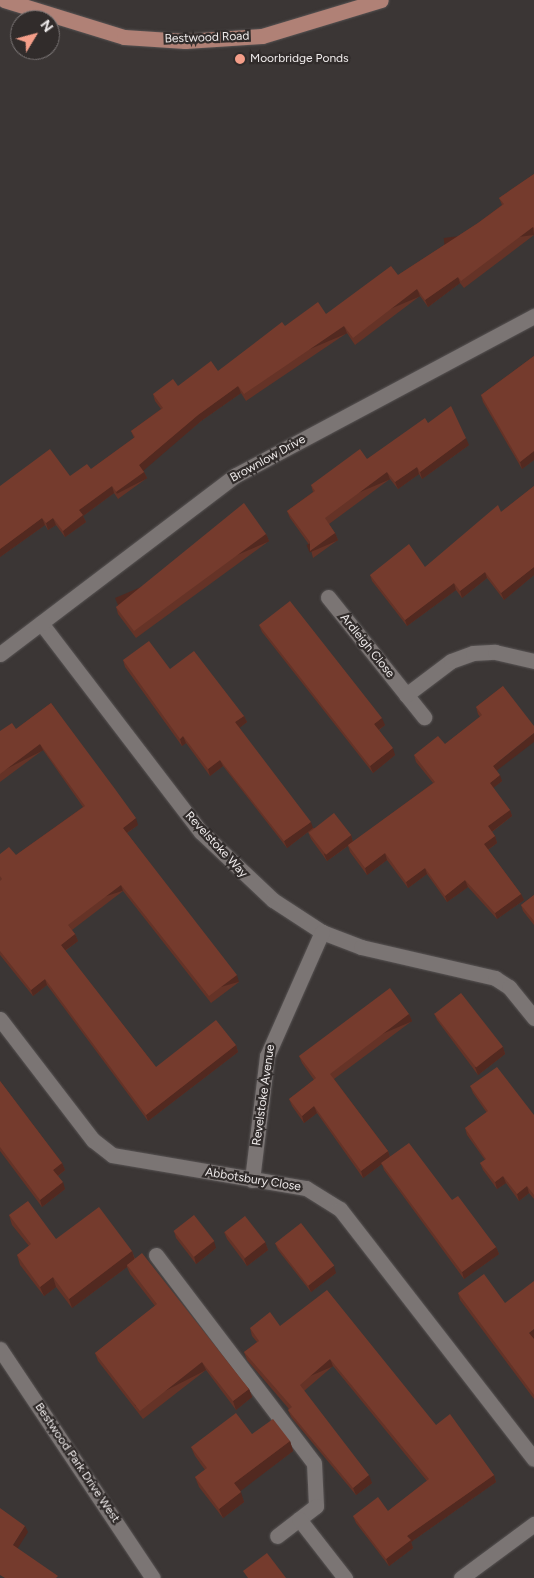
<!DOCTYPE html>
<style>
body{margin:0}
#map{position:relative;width:534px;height:1578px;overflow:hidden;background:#3b3635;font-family:Figtree,sans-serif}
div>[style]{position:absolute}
.roads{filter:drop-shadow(0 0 1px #575353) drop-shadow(0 0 1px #575353)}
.minor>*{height:15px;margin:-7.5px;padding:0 7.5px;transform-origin:7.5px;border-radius:7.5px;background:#7b7574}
.major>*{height:15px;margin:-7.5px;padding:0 7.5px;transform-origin:7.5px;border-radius:7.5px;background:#b08176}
.wall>*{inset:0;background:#653327}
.shaded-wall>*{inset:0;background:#522920;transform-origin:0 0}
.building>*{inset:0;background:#753b2d;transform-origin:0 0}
.dots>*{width:14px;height:14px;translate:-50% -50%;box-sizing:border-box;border:2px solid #312c2b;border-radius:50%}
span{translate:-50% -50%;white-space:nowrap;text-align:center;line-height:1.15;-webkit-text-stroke:4.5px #312c2b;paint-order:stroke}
.street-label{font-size:12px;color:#efebeb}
.poi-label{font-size:12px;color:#efebeb}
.left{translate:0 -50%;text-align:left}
.north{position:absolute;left:10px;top:10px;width:50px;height:50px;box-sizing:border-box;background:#312c2b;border:1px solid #7d7878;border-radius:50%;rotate:53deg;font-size:14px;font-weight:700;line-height:20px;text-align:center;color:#efebeb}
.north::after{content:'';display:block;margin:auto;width:18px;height:22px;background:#f49e89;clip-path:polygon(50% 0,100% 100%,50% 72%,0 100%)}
</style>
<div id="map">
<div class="roads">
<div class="minor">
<i style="left:328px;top:597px;width:154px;rotate:51.3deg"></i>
<i style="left:41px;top:623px;width:263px;rotate:52.6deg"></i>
<i style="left:201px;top:832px;width:99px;rotate:43.4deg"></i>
<i style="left:273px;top:900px;width:59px;rotate:33.1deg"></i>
<i style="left:322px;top:932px;width:42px;rotate:21deg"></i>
<i style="left:361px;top:947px;width:138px;rotate:13deg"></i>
<i style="left:495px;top:978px;width:17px;rotate:33deg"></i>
<i style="left:509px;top:987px;width:40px;rotate:51deg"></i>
<i style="left:0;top:654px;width:296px;rotate:-37.2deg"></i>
<i style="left:236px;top:475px;width:338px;rotate:-28.1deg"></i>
<i style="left:406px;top:695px;width:56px;rotate:-37.1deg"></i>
<i style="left:451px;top:661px;width:23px;rotate:-20deg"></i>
<i style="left:473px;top:653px;width:22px;rotate:-3deg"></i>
<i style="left:495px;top:652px;width:40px;rotate:13deg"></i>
<i style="left:0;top:1019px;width:153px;rotate:52.5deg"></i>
<i style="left:93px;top:1140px;width:24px;rotate:38deg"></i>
<i style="left:112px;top:1155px;width:197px;rotate:9.7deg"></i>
<i style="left:306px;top:1188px;width:40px;rotate:32deg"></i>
<i style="left:340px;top:1209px;width:316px;rotate:52.2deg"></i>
<i style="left:252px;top:1180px;width:125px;rotate:-83.1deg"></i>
<i style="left:267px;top:1056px;width:136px;rotate:-66.1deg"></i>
<i style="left:156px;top:1255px;width:261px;rotate:52.8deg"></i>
<i style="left:314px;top:1463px;width:43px;rotate:87.3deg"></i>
<i style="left:316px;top:1506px;width:49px;rotate:142.4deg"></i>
<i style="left:0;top:1349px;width:275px;rotate:56.3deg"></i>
<i style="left:299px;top:1519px;width:75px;rotate:52.1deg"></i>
<i style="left:461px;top:1578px;width:91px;rotate:-36.5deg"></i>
</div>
<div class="major">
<i style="left:4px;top:0;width:126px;rotate:17.1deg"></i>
<i style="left:124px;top:37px;width:61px;rotate:3.8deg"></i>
<i style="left:185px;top:41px;width:77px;rotate:-3.7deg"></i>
<i style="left:262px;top:36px;width:124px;rotate:-16.8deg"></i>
</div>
</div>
<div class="wall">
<i style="clip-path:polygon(534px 174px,534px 235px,464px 288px,460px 283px,428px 307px,420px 296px,355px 345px,347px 333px,246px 401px,241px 393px,201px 421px,143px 470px,147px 478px,118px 499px,114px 493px,83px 516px,86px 522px,65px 537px,56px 525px,48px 530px,45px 525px,0 557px,0 486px,70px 476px,91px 469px,134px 438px,131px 431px,161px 409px,155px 401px,153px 394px,178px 386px,218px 371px,285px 326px,326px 314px,398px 275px,478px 223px,502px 205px,499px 198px)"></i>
<i style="clip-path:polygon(534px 356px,534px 460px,522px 469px,483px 402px,481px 395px)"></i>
<i style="clip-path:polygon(428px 423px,469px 445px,422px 479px,419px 474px,398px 489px,390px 479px,329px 524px,335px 533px,338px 540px,313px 558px,310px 546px,290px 518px,287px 511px,313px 492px,311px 485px,367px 459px)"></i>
<i style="clip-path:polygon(534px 486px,534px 575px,504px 600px,487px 578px,462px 598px,456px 590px,407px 626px,372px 581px,370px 575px,425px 567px,501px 512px)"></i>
<i style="clip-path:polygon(266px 534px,269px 541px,136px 638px,118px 614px,116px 607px)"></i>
<i style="clip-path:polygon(259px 625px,385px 725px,379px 730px,395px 755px,373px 773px,262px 632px)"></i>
<i style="clip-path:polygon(123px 660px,170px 669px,244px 716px,247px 722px,239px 728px,313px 828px,351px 835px,353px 842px,433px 783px,416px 762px,414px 755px,445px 744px,480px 717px,478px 714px,476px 707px,503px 686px,497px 771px,502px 781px,493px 788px,510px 810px,512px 816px,492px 832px,495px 836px,497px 843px,488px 850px,521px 894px,524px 900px,497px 919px,468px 887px,447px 902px,427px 874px,408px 888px,387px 860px,367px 875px,350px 852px,348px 846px,327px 861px,311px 839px,308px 832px,287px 848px,223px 766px,210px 776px,186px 743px,182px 746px,125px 667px)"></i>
<i style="clip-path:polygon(51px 703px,138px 825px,127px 833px,239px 982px,211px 1003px,123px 891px,72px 930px,75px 934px,78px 941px,65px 951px,156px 1067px,236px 1045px,238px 1052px,148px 1121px,47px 985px,33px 996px,0 955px,0 854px,16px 855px,83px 807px,43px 750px,0 782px,0 731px,16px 729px)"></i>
<i style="clip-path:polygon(534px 895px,534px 925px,523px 911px,521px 905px)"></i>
<i style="clip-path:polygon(434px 1013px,503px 1047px,505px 1054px,478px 1075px,437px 1020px)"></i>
<i style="clip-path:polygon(409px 1014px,412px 1021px,334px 1079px,388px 1151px,390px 1157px,452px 1200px,496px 1247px,499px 1254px,464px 1279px,384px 1170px,382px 1164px,363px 1178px,317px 1113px,304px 1123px,292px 1106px,289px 1099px,314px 1080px,302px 1063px,299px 1056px)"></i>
<i style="clip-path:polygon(0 1081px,62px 1163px,65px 1170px,58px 1176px,65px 1189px,42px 1207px,0 1151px)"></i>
<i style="clip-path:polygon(470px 1086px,534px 1115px,534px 1199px,529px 1193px,519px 1201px,506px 1183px,497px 1189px,483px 1170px,480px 1163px,485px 1160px,467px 1135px,465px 1128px,487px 1113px,473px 1093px)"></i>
<i style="clip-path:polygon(9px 1215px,56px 1239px,132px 1251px,135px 1259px,249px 1389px,252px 1397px,236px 1410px,206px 1370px,143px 1419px,98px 1361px,95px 1353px,155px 1306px,130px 1274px,127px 1267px,72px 1308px,56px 1287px,44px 1296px,20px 1265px,17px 1255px,29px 1246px,12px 1225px)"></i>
<i style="clip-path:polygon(174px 1231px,216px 1248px,196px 1264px,176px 1238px)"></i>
<i style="clip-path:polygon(224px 1232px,265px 1242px,268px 1250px,247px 1266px,227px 1239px)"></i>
<i style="clip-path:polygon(275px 1243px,336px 1273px,311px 1292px,278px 1250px)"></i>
<i style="clip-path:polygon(458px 1293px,505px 1303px,534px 1339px,534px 1399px,460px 1300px)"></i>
<i style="clip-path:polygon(280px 1326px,436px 1425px,494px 1475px,496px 1482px,411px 1542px,413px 1548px,389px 1566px,356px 1523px,353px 1516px,388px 1511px,427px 1481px,333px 1366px,304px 1391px,372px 1483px,356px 1495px,291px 1417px,288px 1410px,289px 1409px,247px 1360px,244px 1352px,257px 1342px,252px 1336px,250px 1328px)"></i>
<i style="clip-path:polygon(252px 1434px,290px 1441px,293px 1451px,240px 1491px,244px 1502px,223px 1518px,199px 1487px,195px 1477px,205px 1470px,195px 1456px,191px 1447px)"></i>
</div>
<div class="shaded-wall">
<i style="left:533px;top:227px;width:8px;height:90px;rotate:83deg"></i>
<i style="clip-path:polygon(458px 277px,460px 283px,428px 307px,425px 300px)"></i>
<i style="left:417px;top:289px;width:8px;height:81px;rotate:67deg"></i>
<i style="left:344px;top:326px;width:8px;height:121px;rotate:67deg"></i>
<i style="clip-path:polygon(238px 386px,241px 393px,201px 421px,142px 472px,139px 465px,198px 415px)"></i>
<i style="clip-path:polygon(466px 438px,469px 445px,422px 479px,420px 472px)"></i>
<i style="clip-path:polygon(534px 451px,534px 460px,522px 469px,520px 462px)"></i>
<i style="clip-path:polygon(417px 467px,419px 474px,398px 489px,395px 482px)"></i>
<i style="left:144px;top:472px;width:7px;height:34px;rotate:63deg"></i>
<i style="left:387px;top:472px;width:8px;height:77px;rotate:67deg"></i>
<i style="clip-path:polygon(112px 486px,114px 493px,83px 516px,86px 522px,65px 537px,63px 531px,79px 510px)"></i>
<i style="clip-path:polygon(42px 518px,45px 525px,0 557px,0 549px)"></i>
<i style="clip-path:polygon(53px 518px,56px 525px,48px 530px,46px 523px)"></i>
<i style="left:335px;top:533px;width:8px;height:31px;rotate:67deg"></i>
<i style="left:266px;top:534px;width:8px;height:164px;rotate:67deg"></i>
<i style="clip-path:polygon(534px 567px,534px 575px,504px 600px,501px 593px)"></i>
<i style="clip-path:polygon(485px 572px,487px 578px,462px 598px,460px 591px)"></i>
<i style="clip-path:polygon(454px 583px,456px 590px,407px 626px,405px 620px)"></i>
<i style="clip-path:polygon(244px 716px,247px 722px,238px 729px,235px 722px)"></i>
<i style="clip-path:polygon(382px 718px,385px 725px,377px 731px,374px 724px)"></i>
<i style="clip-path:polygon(534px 733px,534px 742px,495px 772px,493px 766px)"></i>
<i style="clip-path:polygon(183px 736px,186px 743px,182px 746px,180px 739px)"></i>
<i style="left:40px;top:744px;width:7px;height:50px;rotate:63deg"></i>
<i style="clip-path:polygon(393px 748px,395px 755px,373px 773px,370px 766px)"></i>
<i style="clip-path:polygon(220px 760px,223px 766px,210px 776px,208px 769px)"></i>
<i style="clip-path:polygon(500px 775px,502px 781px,492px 789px,490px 783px)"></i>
<i style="clip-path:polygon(510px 810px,512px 816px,490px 833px,488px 826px)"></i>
<i style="clip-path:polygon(136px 818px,138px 825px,125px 834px,123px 828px)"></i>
<i style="clip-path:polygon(311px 822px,313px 828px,287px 848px,284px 841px)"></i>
<i style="clip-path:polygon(351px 835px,353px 842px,327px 861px,324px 854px)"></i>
<i style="clip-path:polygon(495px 836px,497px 843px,486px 851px,484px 844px)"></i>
<i style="clip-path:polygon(385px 853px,387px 860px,367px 875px,365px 868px)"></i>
<i style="clip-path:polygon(425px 868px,427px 874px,408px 888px,406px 882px)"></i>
<i style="clip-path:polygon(465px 880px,468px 887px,447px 902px,445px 896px)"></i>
<i style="left:121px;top:885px;width:6px;height:66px;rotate:72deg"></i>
<i style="clip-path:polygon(521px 894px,524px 900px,497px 919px,495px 913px)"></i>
<i style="clip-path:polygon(75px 934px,78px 941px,63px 952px,61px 945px)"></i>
<i style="left:237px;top:975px;width:7px;height:35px;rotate:74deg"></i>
<i style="clip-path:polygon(45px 979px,47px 985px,33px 996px,31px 990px)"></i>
<i style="left:409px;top:1014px;width:8px;height:99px;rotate:67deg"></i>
<i style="clip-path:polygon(236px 1045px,238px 1052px,148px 1121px,146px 1115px)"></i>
<i style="clip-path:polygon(503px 1047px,505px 1054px,478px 1075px,475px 1067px)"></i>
<i style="clip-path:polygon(314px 1106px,317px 1113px,304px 1123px,302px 1116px)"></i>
<i style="clip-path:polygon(388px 1151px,390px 1158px,363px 1178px,361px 1171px)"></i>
<i style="clip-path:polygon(62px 1163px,65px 1170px,56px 1177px,53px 1170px)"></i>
<i style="clip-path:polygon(503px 1176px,506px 1183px,497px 1189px,495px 1182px)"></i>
<i style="clip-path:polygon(63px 1182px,65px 1189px,42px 1207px,40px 1200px)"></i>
<i style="clip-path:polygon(527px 1186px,529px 1193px,519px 1201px,517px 1194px)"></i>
<i style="clip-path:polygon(214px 1241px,216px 1248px,196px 1264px,194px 1256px)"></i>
<i style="clip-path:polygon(265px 1242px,268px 1250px,247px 1266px,244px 1259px)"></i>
<i style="clip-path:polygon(496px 1247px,499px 1254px,464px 1279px,462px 1272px)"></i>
<i style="clip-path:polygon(132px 1251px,135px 1261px,127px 1265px,127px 1267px,72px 1308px,69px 1299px)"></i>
<i style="clip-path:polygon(334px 1266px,336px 1273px,311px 1292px,308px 1285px)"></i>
<i style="clip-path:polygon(53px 1277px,56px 1287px,44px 1296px,40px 1287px)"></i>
<i style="clip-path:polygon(534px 1329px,534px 1338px,532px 1340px,529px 1333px)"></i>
<i style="left:330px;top:1359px;width:8px;height:40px;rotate:67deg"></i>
<i style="left:202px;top:1362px;width:9px;height:79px;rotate:63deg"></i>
<i style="clip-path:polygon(249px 1389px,252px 1397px,236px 1410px,233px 1401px)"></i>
<i style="clip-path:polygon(290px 1441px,293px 1451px,238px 1493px,234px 1483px)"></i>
<i style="clip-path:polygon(369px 1475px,372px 1483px,356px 1495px,353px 1488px)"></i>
<i style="clip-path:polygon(494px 1475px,496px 1482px,411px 1542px,413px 1548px,389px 1566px,386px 1559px,407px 1536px)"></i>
<i style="clip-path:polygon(241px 1492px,244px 1502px,223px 1518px,219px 1509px)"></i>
<i style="clip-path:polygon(25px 1526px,28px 1532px,16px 1551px,13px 1545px)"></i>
</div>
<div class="building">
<i style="clip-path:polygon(534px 174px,534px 228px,533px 227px,461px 281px,458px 277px,425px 300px,417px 289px,353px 338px,344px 326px,244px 394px,238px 386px,198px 415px,139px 465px,144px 472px,116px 492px,112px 486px,79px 510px,83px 515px,63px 531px,53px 518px,46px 523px,42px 518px,0 549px,0 486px,50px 449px,70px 476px,87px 464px,91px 469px,135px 437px,131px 431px,163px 408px,153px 394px,173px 379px,178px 386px,211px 361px,218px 371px,282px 322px,285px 326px,318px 302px,326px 314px,391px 266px,398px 275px,478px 223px,504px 204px,499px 198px)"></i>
<i style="clip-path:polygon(534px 356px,534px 451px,520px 462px,481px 395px)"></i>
<i style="clip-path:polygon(451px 406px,466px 438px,420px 472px,417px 467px,395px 482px,387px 472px,325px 518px,335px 533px,310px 551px,310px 542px,287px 511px,315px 491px,311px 485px,360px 449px,367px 459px,425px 418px,428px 423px)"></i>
<i style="clip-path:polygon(534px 486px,534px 567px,501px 593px,485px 572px,460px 591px,454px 583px,405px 620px,370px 575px,409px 544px,425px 567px,498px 505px,501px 512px)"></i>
<i style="clip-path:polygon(244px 503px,266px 534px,134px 631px,116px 607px)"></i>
<i style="clip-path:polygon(290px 601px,382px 718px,374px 724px,393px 748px,370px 766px,259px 625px)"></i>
<i style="clip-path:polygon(149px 641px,170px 669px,194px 651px,244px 716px,235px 722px,311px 822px,284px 841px,220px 760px,208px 769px,183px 736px,180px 739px,123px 660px)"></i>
<i style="clip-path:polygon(503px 686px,534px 726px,534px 733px,493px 766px,500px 775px,490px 783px,510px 810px,488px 826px,495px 836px,484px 844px,521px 894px,495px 913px,465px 880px,445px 896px,425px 868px,406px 882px,385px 853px,365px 868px,348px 845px,435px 782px,414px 755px,438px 736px,445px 744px,482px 715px,476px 707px)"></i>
<i style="clip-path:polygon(51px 703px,115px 789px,136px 818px,123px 828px,237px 975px,209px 996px,121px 885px,68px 925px,75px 934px,61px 945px,156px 1067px,216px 1020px,236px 1045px,146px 1115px,45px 979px,31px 990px,0 951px,0 881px,2px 879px,0 876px,0 854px,9px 847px,16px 855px,85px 806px,40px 744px,0 774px,0 731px,12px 723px,16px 729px)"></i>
<i style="left:334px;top:813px;width:28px;height:32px;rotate:52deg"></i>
<i style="clip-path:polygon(534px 895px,534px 921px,521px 905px)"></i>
<i style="clip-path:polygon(390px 988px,409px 1014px,330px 1074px,388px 1151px,361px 1171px,314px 1106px,302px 1116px,289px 1099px,316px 1078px,299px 1056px)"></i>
<i style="left:461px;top:993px;width:68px;height:34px;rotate:52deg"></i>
<i style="clip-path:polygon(497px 1067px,534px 1115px,534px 1195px,527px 1186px,517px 1194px,503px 1176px,495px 1182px,480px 1163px,486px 1159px,465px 1128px,488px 1111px,470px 1086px)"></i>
<i style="clip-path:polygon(0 1081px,62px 1163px,53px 1170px,63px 1182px,40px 1200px,0 1147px)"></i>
<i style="clip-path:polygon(409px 1143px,452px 1200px,458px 1196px,496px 1247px,462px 1272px,381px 1163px)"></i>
<i style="clip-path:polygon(28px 1201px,56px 1239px,99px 1207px,132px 1251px,69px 1299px,53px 1277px,40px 1287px,17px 1255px,31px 1244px,9px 1215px)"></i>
<i style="left:194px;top:1215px;width:33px;height:26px;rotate:52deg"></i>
<i style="left:245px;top:1216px;width:33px;height:26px;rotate:52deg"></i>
<i style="left:301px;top:1223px;width:54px;height:33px;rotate:52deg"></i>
<i style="clip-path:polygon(142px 1253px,249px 1389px,233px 1401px,202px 1362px,140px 1411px,95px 1353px,157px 1304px,127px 1265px)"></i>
<i style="clip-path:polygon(484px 1274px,505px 1303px,534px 1281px,534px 1329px,529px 1333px,534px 1339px,534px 1395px,458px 1293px)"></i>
<i style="clip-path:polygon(327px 1290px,436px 1425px,450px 1414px,494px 1475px,407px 1536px,411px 1540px,386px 1559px,353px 1516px,378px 1497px,388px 1511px,429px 1479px,330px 1359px,300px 1385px,369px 1475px,353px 1488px,288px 1410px,292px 1407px,244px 1352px,259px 1341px,250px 1328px,270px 1312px,280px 1326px)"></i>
<i style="clip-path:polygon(236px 1413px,252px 1434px,273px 1419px,290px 1441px,234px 1483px,241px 1492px,219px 1509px,195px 1477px,207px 1468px,191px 1447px)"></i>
<i style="clip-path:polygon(0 1508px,25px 1526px,13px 1545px,58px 1576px,56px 1578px,5px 1578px,0 1575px)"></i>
<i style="clip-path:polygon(267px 1553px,286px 1578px,248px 1578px,243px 1571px)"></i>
</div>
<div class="dots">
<i style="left:240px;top:59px;background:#f49e89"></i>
</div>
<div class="street-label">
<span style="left:207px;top:38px;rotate:-2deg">Bestwood Road</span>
<span style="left:268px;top:459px;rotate:-29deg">Brownlow Drive</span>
<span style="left:367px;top:646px;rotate:51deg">Ardleigh Close</span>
<span style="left:216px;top:845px;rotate:47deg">Revelstoke Way</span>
<span style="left:264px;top:1095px;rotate:-82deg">Revelstoke Avenue</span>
<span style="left:253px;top:1180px;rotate:9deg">Abbotsbury Close</span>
<span style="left:77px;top:1463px;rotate:56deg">Bestwood Park Drive West</span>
</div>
<div class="poi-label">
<span class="left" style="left:250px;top:59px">Moorbridge Ponds</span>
</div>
<div class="north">N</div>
</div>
